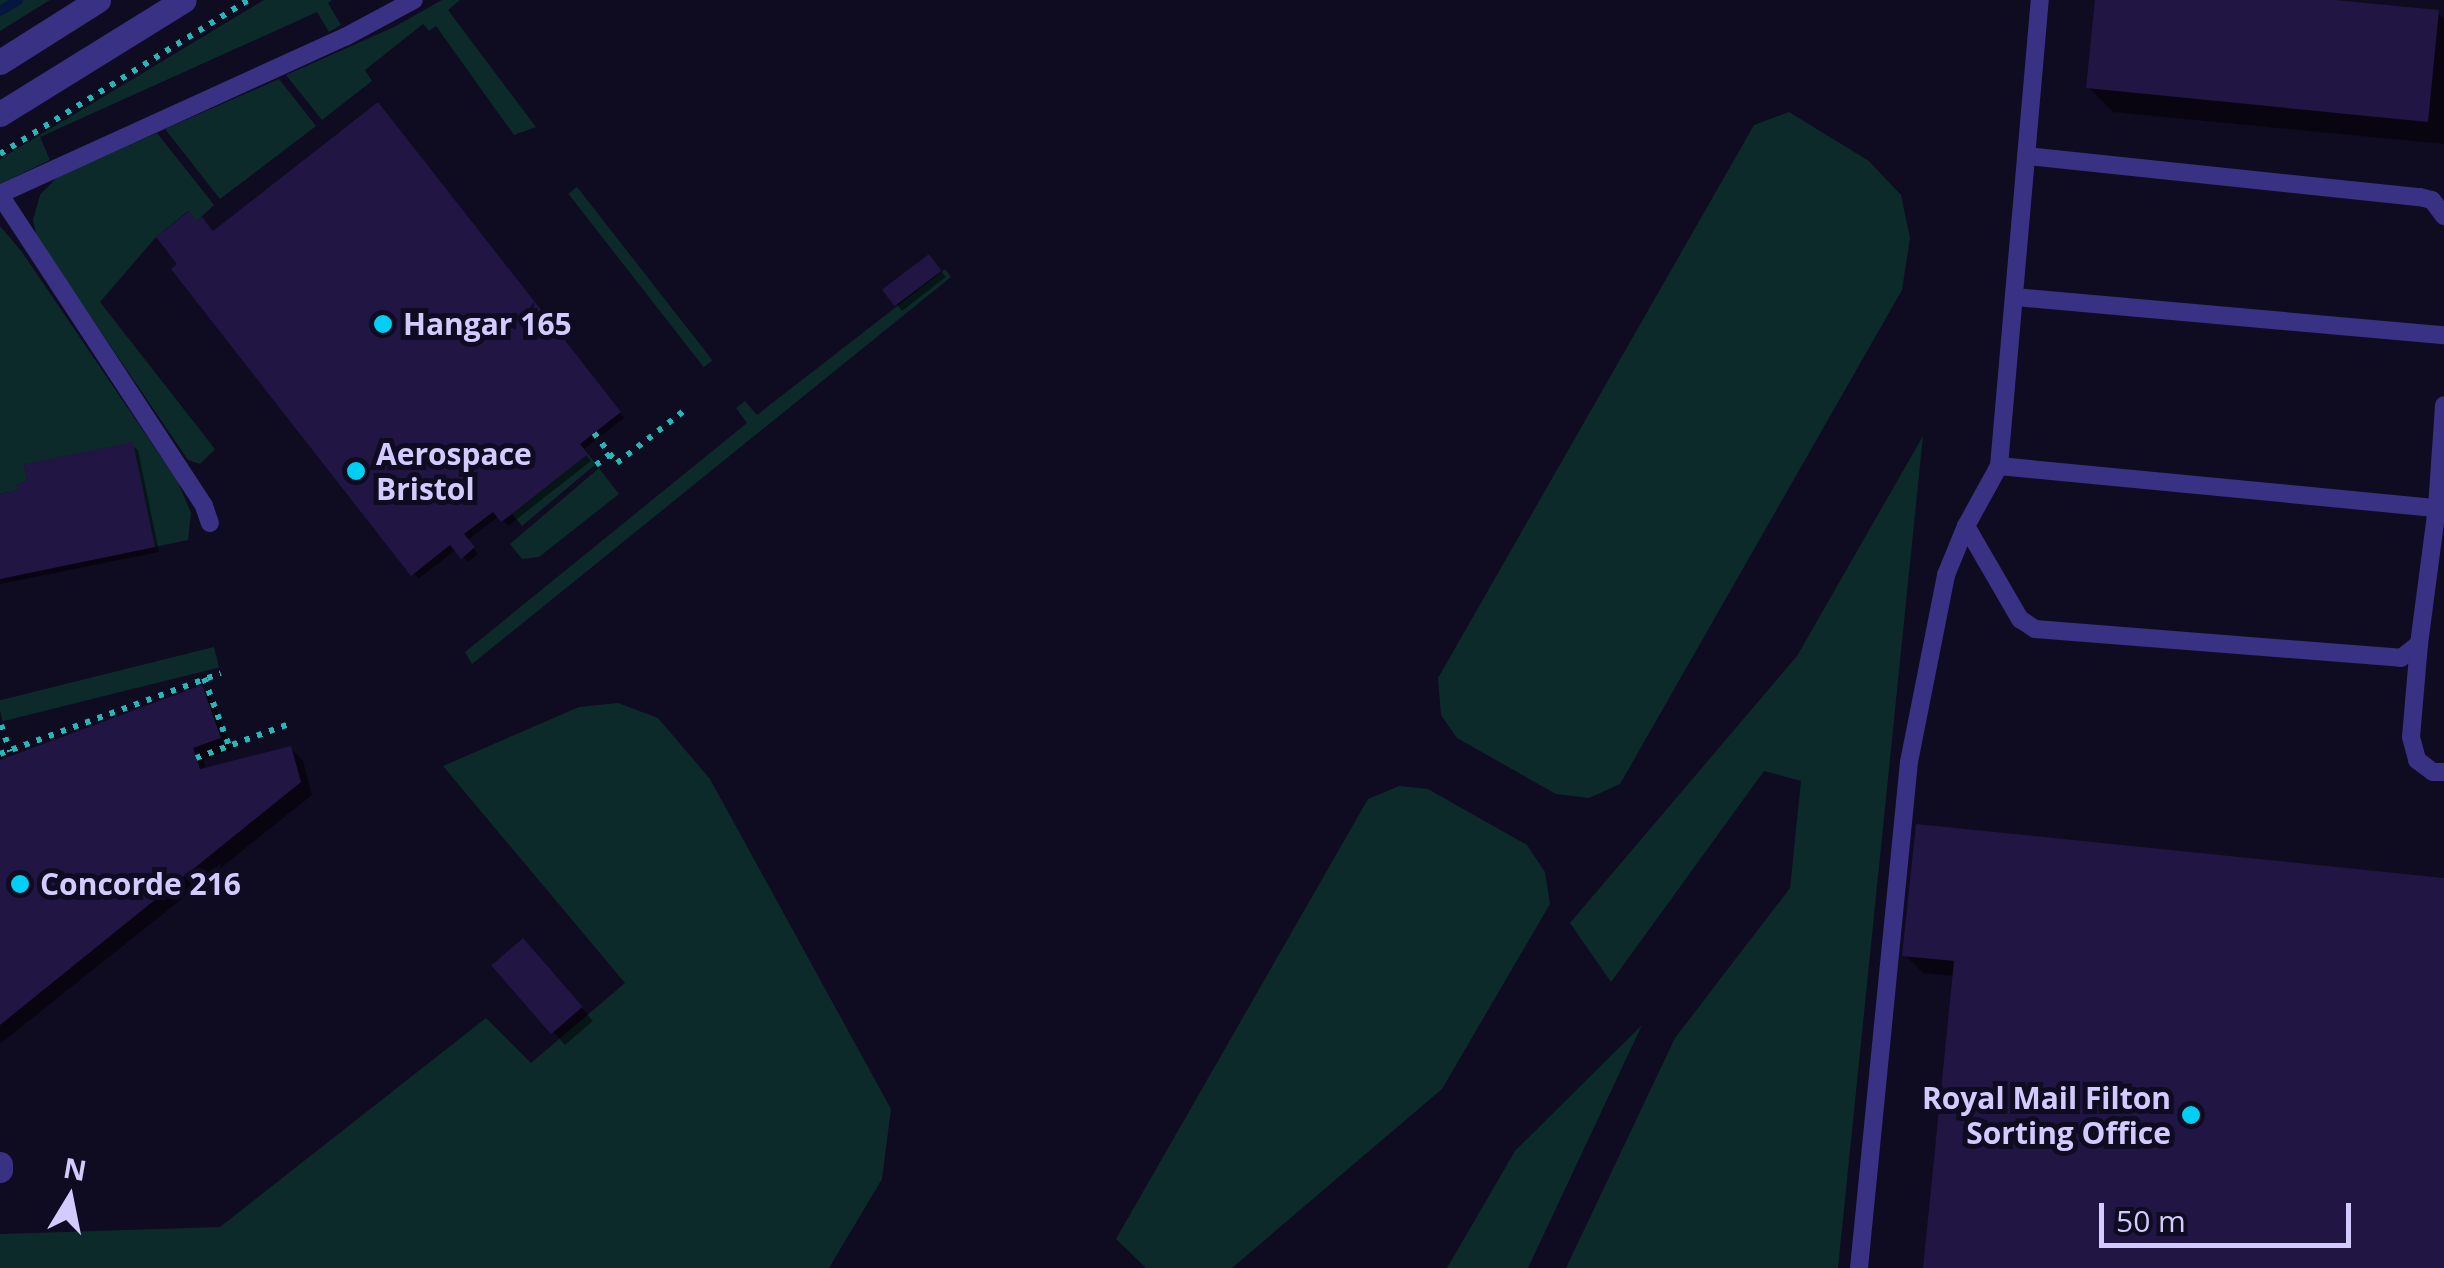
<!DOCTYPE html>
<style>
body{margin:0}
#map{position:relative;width:2444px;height:1268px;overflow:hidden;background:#0f0b20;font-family:"Open Sans",sans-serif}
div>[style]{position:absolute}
.green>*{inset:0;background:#0d2a2a;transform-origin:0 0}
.shadow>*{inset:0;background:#0007}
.stream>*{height:10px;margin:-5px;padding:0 5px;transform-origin:5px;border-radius:5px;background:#05173f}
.building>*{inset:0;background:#211543;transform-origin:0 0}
.path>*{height:6px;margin-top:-3px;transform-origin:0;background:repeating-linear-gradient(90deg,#22bab9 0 5px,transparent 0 13px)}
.service>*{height:18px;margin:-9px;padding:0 9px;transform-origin:9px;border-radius:9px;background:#393183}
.minor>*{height:25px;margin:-12.5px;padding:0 12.5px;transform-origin:12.5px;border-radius:12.5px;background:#393183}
.tertiary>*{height:25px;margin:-12.5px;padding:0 12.5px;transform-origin:12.5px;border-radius:12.5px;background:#393183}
.dots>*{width:28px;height:28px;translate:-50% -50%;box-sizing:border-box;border:5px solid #0f0b20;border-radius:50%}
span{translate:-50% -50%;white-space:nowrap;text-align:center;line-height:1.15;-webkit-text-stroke:10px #0f0b20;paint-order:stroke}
.poi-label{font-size:30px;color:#d3caff;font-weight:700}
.left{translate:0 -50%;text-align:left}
.right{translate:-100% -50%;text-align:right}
.north{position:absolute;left:20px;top:1148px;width:100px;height:100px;-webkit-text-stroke:8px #0f0b20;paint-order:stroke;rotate:10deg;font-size:28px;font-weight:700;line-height:40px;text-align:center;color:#d3caff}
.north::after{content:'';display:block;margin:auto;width:35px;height:45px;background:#d3caff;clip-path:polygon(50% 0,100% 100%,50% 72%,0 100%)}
.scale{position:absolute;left:2099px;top:1203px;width:252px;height:45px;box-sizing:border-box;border:5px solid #d3caff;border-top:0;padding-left:12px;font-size:30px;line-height:35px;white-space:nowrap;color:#d3caff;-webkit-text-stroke:8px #0f0b20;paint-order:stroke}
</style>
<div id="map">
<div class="green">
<i style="clip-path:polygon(0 0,50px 0,0 31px)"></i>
<i style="clip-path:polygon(264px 0,332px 0,328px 3px,341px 25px,329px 32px,317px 12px,40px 137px,50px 160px,0 184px,0 159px)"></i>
<i style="clip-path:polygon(442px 0,460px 0,448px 10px,536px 127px,514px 135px,436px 26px,429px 31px,423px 24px,365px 70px,372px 81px,322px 120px,286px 75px,394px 27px)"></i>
<i style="clip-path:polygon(279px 79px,316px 126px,220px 199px,165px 129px)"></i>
<i style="clip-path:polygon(1789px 112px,1869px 161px,1901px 195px,1910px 238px,1902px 290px,1620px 784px,1589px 798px,1556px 794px,1457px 738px,1441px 715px,1438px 678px,1754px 125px)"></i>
<i style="clip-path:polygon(157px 133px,214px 205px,197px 221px,188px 211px,156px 237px,100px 302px,215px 449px,200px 464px,188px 460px,37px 238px,33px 220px,40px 195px,57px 177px)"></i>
<i style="left:577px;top:187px;width:220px;height:11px;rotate:52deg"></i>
<i style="clip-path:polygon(0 226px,22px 252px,178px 482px,191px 513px,188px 540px,155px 547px,24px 464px,27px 481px,17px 484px,18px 490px,0 494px)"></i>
<i style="clip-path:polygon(945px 269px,951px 277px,472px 664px,465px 652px,747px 423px,736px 408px,745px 401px,757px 415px)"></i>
<i style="clip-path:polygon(1923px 436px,1838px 1268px,1566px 1268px,1675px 1038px,1790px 888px,1801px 781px,1764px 771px,1611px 982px,1570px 923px,1797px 656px)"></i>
<i style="clip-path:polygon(588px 454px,596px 464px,522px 526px,512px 514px)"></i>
<i style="clip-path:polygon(599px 468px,619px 494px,539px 557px,522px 559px,510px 544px)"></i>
<i style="left:214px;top:647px;width:21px;height:223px;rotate:76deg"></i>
<i style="clip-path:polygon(618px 703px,658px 718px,710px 779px,891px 1109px,882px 1179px,829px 1268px,0 1268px,0 1234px,220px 1227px,486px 1018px,531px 1063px,625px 983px,443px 766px,579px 707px)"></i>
<i style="clip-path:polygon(1399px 786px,1428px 789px,1527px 845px,1545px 872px,1550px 904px,1442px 1089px,1232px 1268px,1146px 1268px,1116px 1239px,1368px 799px)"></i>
<i style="clip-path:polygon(1642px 1025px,1528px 1268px,1447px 1268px,1515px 1151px)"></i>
</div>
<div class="shadow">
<i style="clip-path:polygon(2098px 0,2310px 0,2438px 13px,2444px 19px,2444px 144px,2113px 112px,2089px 88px)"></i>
<i style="clip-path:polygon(383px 111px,624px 418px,583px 450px,591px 461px,508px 526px,499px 516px,468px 540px,478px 554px,468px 562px,457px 549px,418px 579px,213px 234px)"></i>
<i style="clip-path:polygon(934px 262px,946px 277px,902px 311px,885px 291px)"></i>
<i style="clip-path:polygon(132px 445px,138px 450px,159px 552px,0 584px,0 496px,21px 492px)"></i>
<i style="clip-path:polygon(201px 688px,213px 700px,232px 750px,203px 760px,206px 770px,291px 749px,303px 761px,312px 795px,0 1044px,0 762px)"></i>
<i style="clip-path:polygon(2444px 881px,2444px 1268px,1925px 1268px,1955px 976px,1923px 973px,1905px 955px)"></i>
<i style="clip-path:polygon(535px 953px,593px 1021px,565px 1045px,495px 966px)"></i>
</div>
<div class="stream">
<i style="left:0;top:11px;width:21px;rotate:-31deg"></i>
</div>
<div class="building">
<i style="clip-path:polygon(2095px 0,2335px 0,2439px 10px,2428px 122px,2086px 88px)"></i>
<i style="clip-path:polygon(378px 102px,621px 412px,580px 444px,588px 454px,512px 514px,501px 522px,493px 512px,464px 534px,475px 547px,461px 559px,450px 545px,411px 576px,171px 269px,177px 264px,156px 237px,189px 211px,197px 221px,202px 217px,213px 231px)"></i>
<i style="left:929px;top:254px;width:21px;height:59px;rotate:53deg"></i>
<i style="clip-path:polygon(133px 442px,155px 547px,0 579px,0 494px,18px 490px,16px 484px,27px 481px,24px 464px)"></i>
<i style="clip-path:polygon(202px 685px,221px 738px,193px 748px,200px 769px,291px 746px,301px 782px,0 1025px,0 760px)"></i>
<i style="clip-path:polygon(1916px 824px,2444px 878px,2444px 1268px,1923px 1268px,1954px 961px,1902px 956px)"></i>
<i style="left:523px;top:938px;width:91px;height:42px;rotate:49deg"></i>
</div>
<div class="path">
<i style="left:0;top:154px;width:292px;rotate:-31.8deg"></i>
<i style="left:594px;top:433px;width:38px;rotate:53deg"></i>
<i style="left:617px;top:463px;width:86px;rotate:-37.9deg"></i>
<i style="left:596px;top:465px;width:18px;rotate:-38deg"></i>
<i style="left:204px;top:678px;width:72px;rotate:69.8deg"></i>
<i style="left:1px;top:725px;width:28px;rotate:71deg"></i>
<i style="left:0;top:754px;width:235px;rotate:-20.1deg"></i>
<i style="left:196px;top:758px;width:99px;rotate:-20.1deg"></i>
</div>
<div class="service">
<i style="left:2027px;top:156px;width:395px;rotate:6deg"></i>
<i style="left:2420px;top:197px;width:12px;rotate:14deg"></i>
<i style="left:2432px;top:200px;width:20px;rotate:53deg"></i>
<i style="left:0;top:194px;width:379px;rotate:-24.5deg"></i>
<i style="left:345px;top:37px;width:78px;rotate:-28.2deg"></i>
<i style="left:0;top:195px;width:372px;rotate:56.7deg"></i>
<i style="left:204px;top:506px;width:18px;rotate:71deg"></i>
<i style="left:2015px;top:297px;width:431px;rotate:5.1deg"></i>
<i style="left:1999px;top:466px;width:440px;rotate:5.5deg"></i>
<i style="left:1966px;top:526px;width:108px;rotate:59.9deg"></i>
<i style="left:2020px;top:619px;width:18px;rotate:34deg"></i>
<i style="left:2035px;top:629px;width:367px;rotate:4.5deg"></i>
<i style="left:2401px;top:658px;width:23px;rotate:-38deg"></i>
<i style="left:2419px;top:644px;width:137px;rotate:-82.5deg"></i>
<i style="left:2437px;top:508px;width:103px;rotate:-86.1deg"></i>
<i style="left:2419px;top:644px;width:93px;rotate:94.9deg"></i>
<i style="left:2411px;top:737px;width:24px;rotate:75deg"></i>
<i style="left:2417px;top:760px;width:20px;rotate:37deg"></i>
<i style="left:2433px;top:772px;width:11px"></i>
<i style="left:1859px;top:1268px;width:508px;rotate:-84.36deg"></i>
<i style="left:1909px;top:762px;width:191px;rotate:-78.8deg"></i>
<i style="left:1946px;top:575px;width:53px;rotate:-67.8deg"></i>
<i style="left:1966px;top:526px;width:68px;rotate:-61.2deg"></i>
<i style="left:1999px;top:466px;width:468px;rotate:-85deg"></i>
</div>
<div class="minor">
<i style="left:0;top:1164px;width:6px;rotate:90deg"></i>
</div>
<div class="tertiary">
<i style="left:0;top:62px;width:116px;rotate:-32.3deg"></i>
<i style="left:0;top:114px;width:216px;rotate:-31.8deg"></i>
</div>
<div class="dots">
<i style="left:383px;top:324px;background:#00cff5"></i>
<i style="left:356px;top:471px;background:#00cff5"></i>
<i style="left:20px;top:884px;background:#00cff5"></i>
<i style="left:2191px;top:1115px;background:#00cff5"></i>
</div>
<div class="poi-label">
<span class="left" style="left:403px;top:324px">Hangar 165</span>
<span class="left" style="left:376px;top:471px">Aerospace<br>Bristol</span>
<span class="left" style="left:40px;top:884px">Concorde 216</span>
<span class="right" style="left:2171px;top:1115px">Royal Mail Filton<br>Sorting Office</span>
</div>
<div class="north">N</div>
<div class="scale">50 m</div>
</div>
